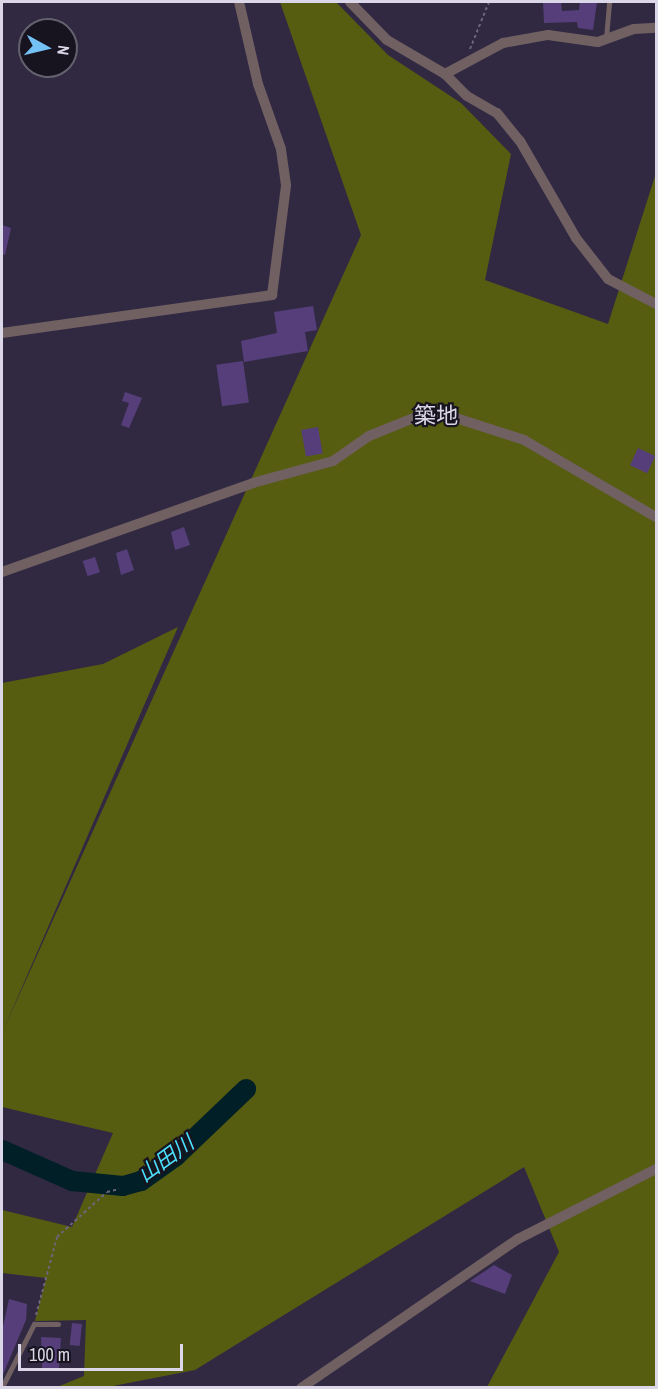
<!DOCTYPE html>
<meta charset="utf-8">
<style>
body{margin:0}
#map{position:relative;width:658px;height:1389px;overflow:hidden;background:#312942;font-family:"Archivo Narrow","Noto Sans JP",sans-serif}
div>[style]{position:absolute}
.green>*{inset:0;background:#575d10}
.river>*{height:20px;margin:-10px;padding:0 10px;transform-origin:10px;border-radius:10px;background:#001f26}
.building>*{inset:0;background:#553e7a;transform-origin:0 0}
.path>*{height:2px;margin-top:-1px;transform-origin:0;background:repeating-linear-gradient(90deg,#6c657b 0 3px,transparent 0 6px)}
.service>*{height:5px;margin:-2.5px;padding:0 2.5px;transform-origin:2.5px;border-radius:2.5px;background:#706062}
.minor>*{height:10px;margin:-5px;padding:0 5px;transform-origin:5px;border-radius:5px;background:#706062}
span{translate:-50% -50%;white-space:nowrap;text-align:center;line-height:1.15;-webkit-text-stroke:4.5px #17141f;paint-order:stroke}
.water-label{font-size:21px;color:#4be1fd;font-style:italic}
.quarter-label{font-size:22px;color:#dbd7e8}
.frame{position:absolute;inset:0;border:3px solid #dbd7e8;pointer-events:none}
.north{position:absolute;left:18px;top:18px;width:60px;height:60px;box-sizing:border-box;background:#17141f;border:2px solid #65626f;border-radius:50%;rotate:98deg;font-size:16px;font-weight:700;line-height:24px;text-align:center;color:#dbd7e8}
.north::after{content:'';display:block;margin:auto;width:21px;height:27px;background:#73c1f5;clip-path:polygon(50% 0,100% 100%,50% 72%,0 100%)}
.scale{position:absolute;left:18px;top:1344px;width:165px;height:27px;box-sizing:border-box;border:3px solid #dbd7e8;border-top:0;padding-left:8px;font-size:18px;line-height:21px;white-space:nowrap;color:#dbd7e8;-webkit-text-stroke:4px #17141f;paint-order:stroke}
</style>
<div id="map">
<div class="green">
<i style="clip-path:polygon(280px 2px,336px 2px,388px 55px,461px 103px,511px 154px,485px 280px,608px 324px,656px 173px,656px 1387px,487px 1387px,559px 1252px,524px 1167px,195px 1370px,108px 1387px,57px 1387px,84px 1376px,86px 1320px,35px 1321px,46px 1278px,2px 1273px,2px 1210px,72px 1227px,113px 1133px,2px 1107px,2px 683px,103px 664px,178px 627px,3px 1031px,361px 235px)"></i>
</div>
<div class="river">
<i style="left:2px;top:1150px;width:77px;rotate:23.9deg"></i>
<i style="left:72px;top:1181px;width:51px;rotate:5.6deg"></i>
<i style="left:123px;top:1186px;width:19px;rotate:-16deg"></i>
<i style="left:141px;top:1181px;width:43px;rotate:-35.5deg"></i>
<i style="left:176px;top:1156px;width:97px;rotate:-43.7deg"></i>
</div>
<div class="building">
<i style="clip-path:polygon(543px 2px,561px 2px,562px 11px,579px 10px,580px 2px,597px 2px,593px 30px,578px 28px,577px 22px,544px 23px)"></i>
<i style="clip-path:polygon(2px 225px,11px 228px,5px 255px,2px 254px)"></i>
<i style="clip-path:polygon(313px 306px,317px 330px,305px 332px,308px 351px,244px 362px,241px 341px,277px 333px,274px 312px)"></i>
<i style="left:243px;top:361px;width:42px;height:27px;rotate:82deg"></i>
<i style="clip-path:polygon(125px 392px,142px 398px,129px 428px,121px 425px,129px 403px,122px 401px)"></i>
<i style="left:318px;top:427px;width:27px;height:17px;rotate:80deg"></i>
<i style="left:638px;top:448px;width:19px;height:19px;rotate:25deg"></i>
<i style="clip-path:polygon(184px 527px,190px 545px,175px 550px,171px 532px)"></i>
<i style="clip-path:polygon(127px 549px,134px 570px,121px 575px,116px 553px)"></i>
<i style="left:95px;top:557px;width:16px;height:13px;rotate:72deg"></i>
<i style="clip-path:polygon(494px 1265px,512px 1275px,505px 1294px,470px 1281px)"></i>
<i style="clip-path:polygon(9px 1299px,27px 1304px,26px 1320px,2px 1377px,2px 1331px)"></i>
<i style="left:72px;top:1323px;width:10px;height:22px;rotate:6deg"></i>
<i style="clip-path:polygon(41px 1337px,61px 1338px,59px 1369px,42px 1368px)"></i>
</div>
<div class="path">
<i style="left:470px;top:49px;width:51px;rotate:-68deg"></i>
<i style="left:36px;top:1315px;width:81px;rotate:-74.9deg"></i>
<i style="left:57px;top:1237px;width:67px;rotate:-42deg"></i>
<i style="left:107px;top:1192px;width:12px;rotate:-14deg"></i>
</div>
<div class="service">
<i style="left:606px;top:38px;width:36px;rotate:-85deg"></i>
<i style="left:2px;top:1387px;width:71px;rotate:-63.1deg"></i>
<i style="left:34px;top:1324px;width:24px"></i>
</div>
<div class="minor">
<i style="left:350px;top:2px;width:53px;rotate:45.8deg"></i>
<i style="left:387px;top:40px;width:67px;rotate:30.4deg"></i>
<i style="left:445px;top:74px;width:31px;rotate:45deg"></i>
<i style="left:467px;top:96px;width:34px;rotate:30deg"></i>
<i style="left:497px;top:113px;width:36px;rotate:51deg"></i>
<i style="left:520px;top:141px;width:112px;rotate:60deg"></i>
<i style="left:576px;top:238px;width:52px;rotate:52deg"></i>
<i style="left:608px;top:279px;width:54px;rotate:27.5deg"></i>
<i style="left:445px;top:74px;width:66px;rotate:-28.1deg"></i>
<i style="left:503px;top:43px;width:46px;rotate:-10.1deg"></i>
<i style="left:548px;top:35px;width:50px;rotate:8deg"></i>
<i style="left:598px;top:42px;width:38px;rotate:-20deg"></i>
<i style="left:634px;top:29px;width:22px;rotate:-3deg"></i>
<i style="left:2px;top:333px;width:273px;rotate:-8deg"></i>
<i style="left:272px;top:295px;width:111px;rotate:-82.7deg"></i>
<i style="left:286px;top:185px;width:36px;rotate:-98deg"></i>
<i style="left:281px;top:149px;width:69px;rotate:-109.5deg"></i>
<i style="left:258px;top:84px;width:84px;rotate:-103deg"></i>
<i style="left:2px;top:572px;width:266px;rotate:-19.5deg"></i>
<i style="left:253px;top:483px;width:83px;rotate:-15.4deg"></i>
<i style="left:333px;top:461px;width:44px;rotate:-34.8deg"></i>
<i style="left:369px;top:436px;width:51px;rotate:-22deg"></i>
<i style="left:416px;top:417px;width:37px"></i>
<i style="left:453px;top:417px;width:75px;rotate:17.9deg"></i>
<i style="left:524px;top:440px;width:153px;rotate:30.3deg"></i>
<i style="left:301px;top:1388px;width:263px;rotate:-34.5deg"></i>
<i style="left:518px;top:1239px;width:155px;rotate:-26.9deg"></i>
</div>
<div class="water-label">
<span style="left:166px;top:1159px;rotate:-36deg">山田川</span>
</div>
<div class="quarter-label">
<span style="left:436px;top:416px">築地</span>
</div>
<div class="frame"></div>
<div class="north">N</div>
<div class="scale">100 m</div>
</div>
